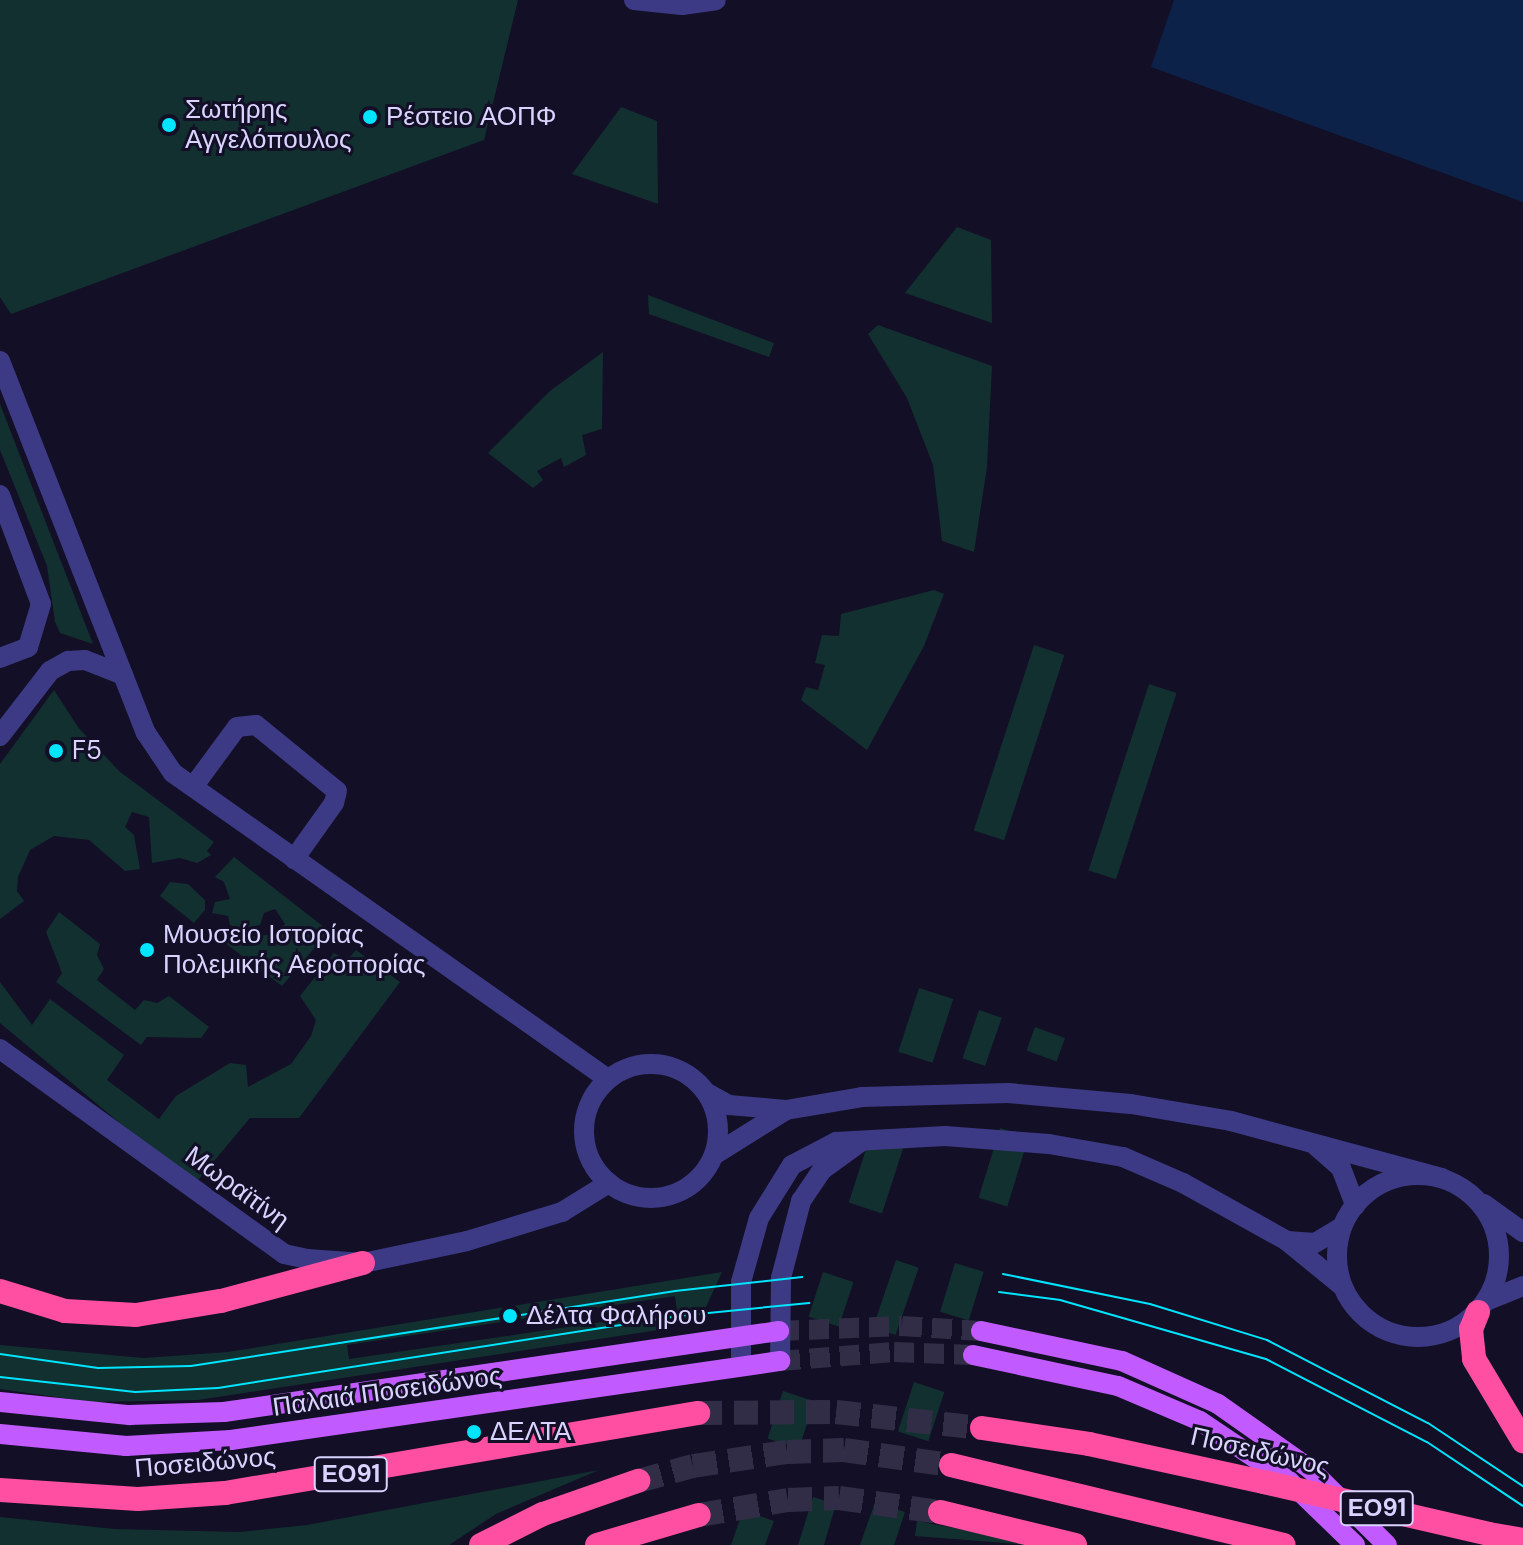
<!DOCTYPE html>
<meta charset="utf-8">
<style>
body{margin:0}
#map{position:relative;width:1523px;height:1545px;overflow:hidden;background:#130f26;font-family:"DM Sans",sans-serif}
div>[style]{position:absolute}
.green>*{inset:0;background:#12302f;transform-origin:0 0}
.water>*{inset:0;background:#0c2248}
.major-tunnel>*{height:20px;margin-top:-10px;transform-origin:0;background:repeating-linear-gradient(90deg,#312d47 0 20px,transparent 0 30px)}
.highway-tunnel>*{height:24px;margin-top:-12px;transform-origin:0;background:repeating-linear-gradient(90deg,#312d47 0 24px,transparent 0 36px)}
.minor>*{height:20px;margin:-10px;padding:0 10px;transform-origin:10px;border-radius:10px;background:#3d3a85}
.minor>.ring{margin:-10px;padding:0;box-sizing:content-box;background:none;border:20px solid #3d3a85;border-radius:50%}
.major>*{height:20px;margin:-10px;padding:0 10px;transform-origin:10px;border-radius:10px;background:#c25bff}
.highway>*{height:24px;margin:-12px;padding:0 12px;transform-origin:12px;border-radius:12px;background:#ff4fa3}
.tram>*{height:2px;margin:-1px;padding:0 1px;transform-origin:1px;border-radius:1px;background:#00e5ff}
.highway-bridge>*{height:24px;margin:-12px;padding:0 12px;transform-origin:12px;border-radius:12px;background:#ff4fa3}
.dots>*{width:22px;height:22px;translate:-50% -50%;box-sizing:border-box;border:4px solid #130f26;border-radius:50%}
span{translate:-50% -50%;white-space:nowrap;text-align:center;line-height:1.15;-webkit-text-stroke:6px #130f26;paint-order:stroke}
.shield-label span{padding:2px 6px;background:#130f26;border:2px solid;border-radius:6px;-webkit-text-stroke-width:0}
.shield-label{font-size:24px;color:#d9d4ff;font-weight:700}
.poi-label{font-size:26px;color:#d9d4ff}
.left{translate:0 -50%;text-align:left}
.street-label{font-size:26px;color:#d9d4ff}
</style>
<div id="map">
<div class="green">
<i style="clip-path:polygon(0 0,518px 0,484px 140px,11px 314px,0 297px)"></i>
<i style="clip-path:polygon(621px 107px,657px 121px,658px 204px,572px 174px)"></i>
<i style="clip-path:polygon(957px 227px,991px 240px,992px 323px,905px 293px)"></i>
<i style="clip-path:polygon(648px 295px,774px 343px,769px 357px,649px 314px)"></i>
<i style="clip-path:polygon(878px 325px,992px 366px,987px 467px,974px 552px,942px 541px,933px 465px,907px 398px,868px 334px)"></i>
<i style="clip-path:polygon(603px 352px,602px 429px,582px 435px,586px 455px,564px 467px,561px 458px,537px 471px,543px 480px,533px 488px,488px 453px,550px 391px)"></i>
<i style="clip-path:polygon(0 404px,93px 644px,60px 633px,55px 622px,47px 566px,0 450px)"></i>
<i style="clip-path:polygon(934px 590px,944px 594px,924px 646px,867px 750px,801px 700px,806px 687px,818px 690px,825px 665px,815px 663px,822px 635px,839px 636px,841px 614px)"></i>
<i style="left:1034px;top:645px;width:32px;height:195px;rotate:18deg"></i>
<i style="left:1149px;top:684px;width:29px;height:196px;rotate:18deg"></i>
<i style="clip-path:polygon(54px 690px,78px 727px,119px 771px,214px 842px,207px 851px,211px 855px,197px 863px,180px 858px,152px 863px,149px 817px,132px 812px,125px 827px,134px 835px,140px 869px,125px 871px,89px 840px,54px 836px,30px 850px,18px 877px,17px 891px,24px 901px,0 919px,0 764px)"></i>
<i style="clip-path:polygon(234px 857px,329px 931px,282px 986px,221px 940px,274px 934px,285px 924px,275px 909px,264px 913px,260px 925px,240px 929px,230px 925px,228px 916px,212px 913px,215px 902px,230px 899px,224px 882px,215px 877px)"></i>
<i style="clip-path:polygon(170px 882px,188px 884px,205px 900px,205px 910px,194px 923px,160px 896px)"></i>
<i style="clip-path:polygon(59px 912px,100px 944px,97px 955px,104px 969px,97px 980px,135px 1010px,144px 1000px,157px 1003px,169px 996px,209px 1027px,201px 1038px,147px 1037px,141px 1045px,56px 982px,62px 973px,46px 932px)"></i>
<i style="clip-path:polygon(356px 950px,400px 982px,299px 1118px,250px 1118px,194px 1185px,0 1023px,0 982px,32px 1025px,50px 999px,124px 1055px,107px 1080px,159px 1119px,176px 1096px,230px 1063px,246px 1065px,248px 1087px,291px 1064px,311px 1036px,316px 1020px,300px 996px,334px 953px,347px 960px)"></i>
<i style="left:919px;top:988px;width:36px;height:67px;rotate:18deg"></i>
<i style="left:979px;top:1010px;width:24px;height:51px;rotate:19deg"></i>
<i style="left:1035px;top:1027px;width:32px;height:25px;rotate:20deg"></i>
<i style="left:1000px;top:1128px;width:30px;height:73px;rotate:17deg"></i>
<i style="left:870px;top:1137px;width:35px;height:69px;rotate:18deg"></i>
<i style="left:896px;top:1260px;width:24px;height:71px;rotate:19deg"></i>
<i style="left:955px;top:1263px;width:30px;height:51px;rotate:17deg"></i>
<i style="clip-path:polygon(evenodd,722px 1272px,706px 1307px,665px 1329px,198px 1400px,91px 1402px,0 1389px,0 1345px,144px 1358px,228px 1352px,722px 1272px,675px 1296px,677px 1311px,349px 1359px,347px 1345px,675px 1296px)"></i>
<i style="left:823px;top:1272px;width:32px;height:47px;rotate:18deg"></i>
<i style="left:914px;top:1382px;width:32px;height:52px;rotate:18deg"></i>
<i style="left:783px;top:1391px;width:33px;height:50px;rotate:18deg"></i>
<i style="clip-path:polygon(599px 1470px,496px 1514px,449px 1545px,0 1545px,0 1517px,114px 1529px,239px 1532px,307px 1525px)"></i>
<i style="clip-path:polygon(813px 1497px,836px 1504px,824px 1545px,798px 1545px)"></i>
<i style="clip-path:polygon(875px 1502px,905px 1512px,894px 1545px,860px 1545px)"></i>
<i style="clip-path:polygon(743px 1510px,774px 1521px,765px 1545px,731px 1545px)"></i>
<i style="clip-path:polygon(917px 1521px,970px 1531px,1030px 1545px,915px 1536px)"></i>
</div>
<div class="water">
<i style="clip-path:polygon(1174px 0,1523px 0,1523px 202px,1151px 67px)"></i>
</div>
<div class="major-tunnel">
<i style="left:779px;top:1331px;width:123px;rotate:-2.3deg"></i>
<i style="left:902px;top:1326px;width:79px;rotate:3.6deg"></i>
<i style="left:780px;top:1361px;width:114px;rotate:-4.5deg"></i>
<i style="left:894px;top:1352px;width:79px;rotate:2.2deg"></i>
</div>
<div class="highway-tunnel">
<i style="left:698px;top:1413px;width:138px;rotate:-0.4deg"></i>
<i style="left:836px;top:1412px;width:147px;rotate:6.3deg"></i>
<i style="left:638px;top:1481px;width:57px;rotate:-15.3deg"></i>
<i style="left:693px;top:1466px;width:95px;rotate:-8.5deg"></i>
<i style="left:787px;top:1452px;width:57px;rotate:-2deg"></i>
<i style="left:844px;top:1450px;width:108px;rotate:8deg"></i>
<i style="left:699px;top:1515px;width:90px;rotate:-9.6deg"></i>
<i style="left:788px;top:1500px;width:51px;rotate:-2.2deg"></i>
<i style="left:839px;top:1498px;width:102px;rotate:7.9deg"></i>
</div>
<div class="minor">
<i style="left:634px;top:0;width:48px;rotate:5.9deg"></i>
<i style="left:682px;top:5px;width:34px;rotate:-8deg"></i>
<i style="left:0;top:361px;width:400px;rotate:68.6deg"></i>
<i style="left:146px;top:733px;width:48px;rotate:56deg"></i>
<i style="left:173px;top:773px;width:532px;rotate:35.12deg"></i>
<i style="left:0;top:495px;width:116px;rotate:69.4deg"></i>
<i style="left:41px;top:604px;width:45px;rotate:106.8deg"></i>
<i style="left:0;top:658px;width:30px;rotate:-21deg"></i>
<i style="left:0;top:736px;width:82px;rotate:-52.4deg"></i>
<i style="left:50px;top:671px;width:21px;rotate:-29deg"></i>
<i style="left:68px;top:661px;width:17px;rotate:-3deg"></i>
<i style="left:85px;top:660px;width:41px;rotate:21.5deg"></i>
<i style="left:193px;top:787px;width:74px;rotate:-53.7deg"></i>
<i style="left:237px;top:727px;width:19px;rotate:-6deg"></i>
<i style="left:256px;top:725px;width:104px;rotate:39.2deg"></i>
<i style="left:337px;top:791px;width:12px;rotate:104deg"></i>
<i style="left:334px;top:803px;width:69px;rotate:125.5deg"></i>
<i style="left:0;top:1049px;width:350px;rotate:35.8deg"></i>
<i style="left:284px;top:1254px;width:24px;rotate:12deg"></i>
<i style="left:307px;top:1259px;width:56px;rotate:4.1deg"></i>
<i style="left:363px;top:1263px;width:106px;rotate:-11.9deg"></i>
<i style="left:467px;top:1241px;width:99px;rotate:-17deg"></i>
<i style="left:562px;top:1212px;width:55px;rotate:-31.7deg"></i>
<i class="ring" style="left:584px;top:1064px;width:114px;height:114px"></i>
<i style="left:707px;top:1093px;width:25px;rotate:29deg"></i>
<i style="left:729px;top:1105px;width:57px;rotate:5deg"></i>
<i style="left:786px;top:1110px;width:77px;rotate:-9.7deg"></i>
<i style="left:862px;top:1097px;width:146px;rotate:-1.6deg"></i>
<i style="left:1008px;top:1093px;width:123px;rotate:5.1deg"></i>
<i style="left:1131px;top:1104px;width:101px;rotate:9.6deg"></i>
<i style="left:1231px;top:1121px;width:219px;rotate:15.1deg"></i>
<i style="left:1316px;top:1146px;width:33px;rotate:41deg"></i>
<i style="left:1341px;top:1168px;width:40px;rotate:69deg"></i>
<i style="left:714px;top:1155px;width:85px;rotate:-32deg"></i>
<i class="ring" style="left:1337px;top:1175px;width:142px;height:142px"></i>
<i style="left:1484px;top:1204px;width:48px;rotate:35.7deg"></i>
<i style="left:1287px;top:1241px;width:28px;rotate:4deg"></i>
<i style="left:1315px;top:1243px;width:31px;rotate:-31deg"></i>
<i style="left:1486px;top:1301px;width:40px;rotate:-22deg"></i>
<i style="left:780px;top:1361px;width:83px;rotate:-89.3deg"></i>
<i style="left:781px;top:1278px;width:80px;rotate:-75.4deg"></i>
<i style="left:801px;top:1201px;width:37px;rotate:-56deg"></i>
<i style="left:822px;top:1170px;width:49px;rotate:-35.9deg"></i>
<i style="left:741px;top:1366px;width:84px;rotate:-90deg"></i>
<i style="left:741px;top:1282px;width:66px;rotate:-74.3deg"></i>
<i style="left:759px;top:1218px;width:62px;rotate:-58.1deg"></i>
<i style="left:792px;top:1165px;width:50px;rotate:-27.6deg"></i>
<i style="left:836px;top:1142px;width:109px;rotate:-3.2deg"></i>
<i style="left:945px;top:1136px;width:104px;rotate:4.4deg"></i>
<i style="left:1049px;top:1144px;width:75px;rotate:10deg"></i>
<i style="left:1123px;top:1157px;width:65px;rotate:23.4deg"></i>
<i style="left:1183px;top:1183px;width:119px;rotate:29.1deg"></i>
<i style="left:1287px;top:1241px;width:70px;rotate:39.2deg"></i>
</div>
<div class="major">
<i style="left:981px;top:1331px;width:144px;rotate:12deg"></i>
<i style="left:1122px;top:1361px;width:105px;rotate:24.1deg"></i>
<i style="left:1218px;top:1404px;width:113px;rotate:35.2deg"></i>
<i style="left:1310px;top:1469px;width:108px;rotate:44.6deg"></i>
<i style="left:973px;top:1355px;width:148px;rotate:12.1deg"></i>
<i style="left:1118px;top:1386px;width:89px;rotate:23.1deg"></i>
<i style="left:1200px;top:1421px;width:107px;rotate:34deg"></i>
<i style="left:1289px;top:1481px;width:92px;rotate:44.1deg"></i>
<i style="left:0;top:1402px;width:130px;rotate:5.8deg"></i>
<i style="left:129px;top:1415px;width:95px;rotate:-1.8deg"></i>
<i style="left:224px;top:1412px;width:561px;rotate:-8.3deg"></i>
<i style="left:0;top:1434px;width:127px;rotate:5.4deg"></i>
<i style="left:126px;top:1446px;width:105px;rotate:-3.3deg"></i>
<i style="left:231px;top:1440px;width:555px;rotate:-8.19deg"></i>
</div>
<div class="highway">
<i style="left:0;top:1291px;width:68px;rotate:17.1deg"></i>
<i style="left:65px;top:1311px;width:71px;rotate:3.2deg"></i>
<i style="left:136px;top:1315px;width:86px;rotate:-9.4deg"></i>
<i style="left:221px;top:1301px;width:147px;rotate:-15deg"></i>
<i style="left:1478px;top:1312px;width:18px;rotate:112deg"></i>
<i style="left:1471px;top:1329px;width:30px;rotate:84deg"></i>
<i style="left:1474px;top:1359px;width:96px;rotate:59.1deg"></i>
<i style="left:982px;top:1428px;width:108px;rotate:8.5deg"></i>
<i style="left:1089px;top:1444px;width:179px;rotate:12.3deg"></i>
<i style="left:951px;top:1465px;width:342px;rotate:13.5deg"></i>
<i style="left:0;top:1490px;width:138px;rotate:3.7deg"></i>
<i style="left:138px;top:1499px;width:87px;rotate:-3.9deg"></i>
<i style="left:225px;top:1493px;width:480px;rotate:-9.6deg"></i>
<i style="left:940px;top:1512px;width:139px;rotate:13.7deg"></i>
<i style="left:1489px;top:1534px;width:35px;rotate:10deg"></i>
<i style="left:481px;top:1545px;width:69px;rotate:-26.6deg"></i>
<i style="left:543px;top:1514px;width:101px;rotate:-19.2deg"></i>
<i style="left:597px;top:1545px;width:106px;rotate:-16.4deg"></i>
</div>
<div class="tram">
<i style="left:1003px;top:1274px;width:150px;rotate:11.5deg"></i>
<i style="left:1150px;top:1304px;width:122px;rotate:17.1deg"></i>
<i style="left:1267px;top:1340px;width:181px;rotate:27.3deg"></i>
<i style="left:1428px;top:1423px;width:114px;rotate:33.6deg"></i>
<i style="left:999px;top:1292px;width:62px;rotate:7.5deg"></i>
<i style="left:1060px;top:1300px;width:214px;rotate:16deg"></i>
<i style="left:1266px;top:1359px;width:181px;rotate:27.3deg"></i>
<i style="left:1427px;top:1442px;width:115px;rotate:33.7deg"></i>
<i style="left:0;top:1354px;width:99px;rotate:8.1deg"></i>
<i style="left:98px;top:1368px;width:93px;rotate:-1.2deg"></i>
<i style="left:191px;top:1366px;width:490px;rotate:-8.8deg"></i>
<i style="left:675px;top:1291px;width:128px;rotate:-6.3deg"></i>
<i style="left:0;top:1377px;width:136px;rotate:6.3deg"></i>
<i style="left:135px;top:1392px;width:83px;rotate:-2.8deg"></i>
<i style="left:218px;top:1388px;width:466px;rotate:-8.9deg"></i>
<i style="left:678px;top:1316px;width:132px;rotate:-5.7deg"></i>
</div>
<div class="highway-bridge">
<i style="left:1264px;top:1482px;width:231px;rotate:13deg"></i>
</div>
<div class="dots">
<i style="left:370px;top:117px;background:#00e5ff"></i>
<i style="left:169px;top:125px;background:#00e5ff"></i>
<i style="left:56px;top:751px;background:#00e5ff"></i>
<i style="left:147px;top:950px;background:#00e5ff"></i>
<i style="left:510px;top:1316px;background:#00e5ff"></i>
<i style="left:474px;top:1432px;background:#00e5ff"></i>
</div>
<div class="shield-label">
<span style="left:351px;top:1474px">ΕΟ91</span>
<span style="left:1377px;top:1508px">ΕΟ91</span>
</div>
<div class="poi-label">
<span class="left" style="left:185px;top:125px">Σωτήρης<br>Αγγελόπουλος</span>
<span class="left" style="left:386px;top:117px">Ρέστειο ΑΟΠΦ</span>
<span class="left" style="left:72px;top:751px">F5</span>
<span class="left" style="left:163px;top:950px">Μουσείο Ιστορίας<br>Πολεμικής Αεροπορίας</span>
<span class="left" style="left:526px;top:1316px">Δέλτα Φαλήρου</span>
<span class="left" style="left:490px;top:1432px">ΔΕΛΤΑ</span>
</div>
<div class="street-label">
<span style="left:237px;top:1188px;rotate:36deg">Μωραϊτίνη</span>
<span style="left:387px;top:1392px;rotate:-8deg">Παλαιά Ποσειδώνος</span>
<span style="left:1260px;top:1452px;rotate:13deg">Ποσειδώνος</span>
<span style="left:205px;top:1463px;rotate:-5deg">Ποσειδώνος</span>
</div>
</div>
